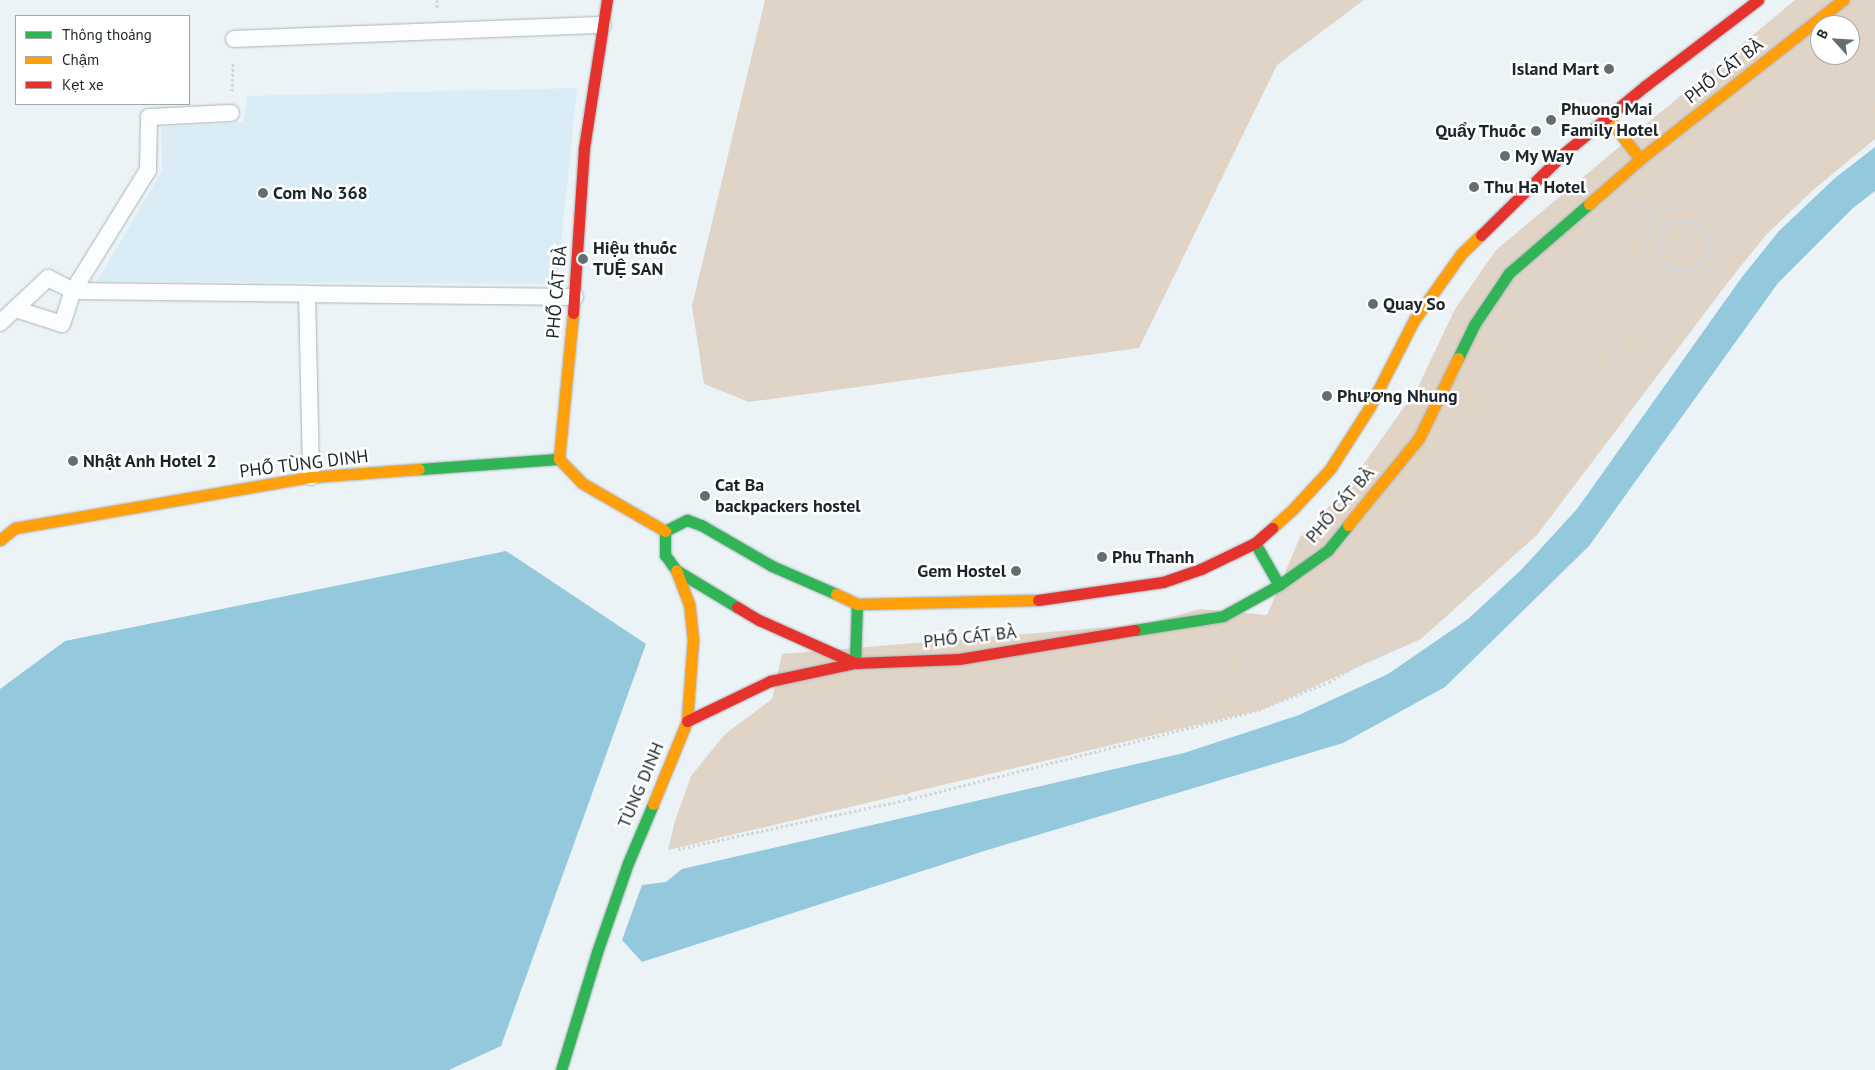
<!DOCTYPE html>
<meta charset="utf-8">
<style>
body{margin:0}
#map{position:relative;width:1875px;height:1070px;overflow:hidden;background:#ebf3f7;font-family:"PT Sans",sans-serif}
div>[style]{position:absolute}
.built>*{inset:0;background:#daedf6}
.green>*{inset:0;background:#e0d4c7}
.water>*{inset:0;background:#94c8dd}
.path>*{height:3px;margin-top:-1.5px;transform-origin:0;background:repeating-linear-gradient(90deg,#d3d5d7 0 2.5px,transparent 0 5px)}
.path>.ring{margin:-1.5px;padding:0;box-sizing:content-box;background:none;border:3px solid #d3d5d7;border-radius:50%}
.roads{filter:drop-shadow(0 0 1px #abb3b7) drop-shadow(0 0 1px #abb3b7)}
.lane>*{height:16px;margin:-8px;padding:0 8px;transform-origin:8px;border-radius:8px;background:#fcfdfe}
.fast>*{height:11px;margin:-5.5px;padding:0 5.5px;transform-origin:5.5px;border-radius:5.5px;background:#30b455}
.slow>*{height:11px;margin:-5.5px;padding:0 5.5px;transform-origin:5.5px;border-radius:5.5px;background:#ff9f0a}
.jam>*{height:11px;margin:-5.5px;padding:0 5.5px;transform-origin:5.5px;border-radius:5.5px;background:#e5322d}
.dots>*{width:14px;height:14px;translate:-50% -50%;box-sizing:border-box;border:2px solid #fff;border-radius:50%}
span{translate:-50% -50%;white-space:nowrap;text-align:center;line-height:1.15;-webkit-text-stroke:5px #fff;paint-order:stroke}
.poi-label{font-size:18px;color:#1c262a;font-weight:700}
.right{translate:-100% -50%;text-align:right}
.left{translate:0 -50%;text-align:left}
.street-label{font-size:18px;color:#1c262a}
.legend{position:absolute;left:15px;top:15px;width:175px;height:90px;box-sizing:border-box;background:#fff;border:1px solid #a4a8aa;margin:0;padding:6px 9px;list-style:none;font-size:15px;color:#1c262a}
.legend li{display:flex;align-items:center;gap:10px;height:25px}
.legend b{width:25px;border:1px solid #a4a8aa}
.north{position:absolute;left:1810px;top:15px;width:50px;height:50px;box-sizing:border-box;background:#fff;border:1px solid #a4a8aa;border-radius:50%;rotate:296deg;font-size:14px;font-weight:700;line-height:20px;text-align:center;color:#1c262a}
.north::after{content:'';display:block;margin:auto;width:18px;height:22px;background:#646e72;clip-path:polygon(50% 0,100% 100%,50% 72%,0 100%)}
</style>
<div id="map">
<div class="built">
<i style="clip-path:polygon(577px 88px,557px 284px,97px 281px,162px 171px,161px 127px,243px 122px,247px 96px)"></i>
</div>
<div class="green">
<i style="clip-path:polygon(765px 0,1364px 0,1277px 65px,1139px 348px,749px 402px,704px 384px,692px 306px)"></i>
<i style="clip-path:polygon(evenodd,1795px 0,1875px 0,1875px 139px,1813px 190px,1766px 235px,1732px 277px,1537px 535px,1421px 639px,1264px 709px,668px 850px,675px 821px,691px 776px,725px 734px,772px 699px,782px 654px,1145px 624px,1200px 609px,1267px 615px,1300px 537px,1348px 486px,1417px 389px,1455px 309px,1496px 250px,1795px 0,1820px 25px,1850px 25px,1850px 55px,1820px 55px,1820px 25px)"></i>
</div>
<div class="water">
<i style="clip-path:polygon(1875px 147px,1875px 191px,1853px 208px,1778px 283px,1589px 546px,1445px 687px,1343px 743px,981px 852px,642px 962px,622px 940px,642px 885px,666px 882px,682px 869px,1184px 753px,1299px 715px,1388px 674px,1468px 619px,1521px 570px,1577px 509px,1742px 277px,1779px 231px,1835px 178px)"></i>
<i style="clip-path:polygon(506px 551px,646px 644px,501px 1046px,449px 1070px,0 1070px,0 689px,65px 641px)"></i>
</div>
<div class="path">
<i style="left:437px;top:0;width:8px;rotate:90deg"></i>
<i style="left:232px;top:91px;width:29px;rotate:-88deg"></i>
<i style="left:1642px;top:201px;width:44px;rotate:-41.3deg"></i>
<i style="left:1620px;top:218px;width:28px;rotate:-38deg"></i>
<i style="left:1642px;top:201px;width:35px;rotate:51deg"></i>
<i class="ring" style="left:1657px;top:220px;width:47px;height:47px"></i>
<i style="left:1700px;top:262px;width:16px;rotate:40deg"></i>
<i style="left:1235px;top:642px;width:35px;rotate:66deg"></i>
<i style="left:1273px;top:673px;width:61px;rotate:-21.1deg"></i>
<i style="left:1330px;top:651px;width:106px;rotate:-28deg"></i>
<i style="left:1424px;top:601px;width:59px;rotate:-42.9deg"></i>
<i style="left:1467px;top:561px;width:59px;rotate:-46.4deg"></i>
<i style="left:1508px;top:518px;width:57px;rotate:-49.9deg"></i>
<i style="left:1545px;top:474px;width:96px;rotate:-57.8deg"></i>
<i style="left:1596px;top:393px;width:42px;rotate:-64.7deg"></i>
<i style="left:1614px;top:355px;width:81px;rotate:-69.8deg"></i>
<i style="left:1642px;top:279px;width:67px;rotate:-83.2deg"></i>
<i style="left:1650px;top:212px;width:48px;rotate:-8.5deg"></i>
<i style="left:1697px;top:205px;width:48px;rotate:-26deg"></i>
<i style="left:1740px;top:184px;width:64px;rotate:-29deg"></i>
<i style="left:1796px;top:153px;width:97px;rotate:-35.8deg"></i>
<i style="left:853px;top:693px;width:21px;rotate:93deg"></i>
<i style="left:852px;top:714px;width:103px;rotate:55.7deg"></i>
<i style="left:678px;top:849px;width:237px;rotate:-12.2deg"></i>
<i style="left:910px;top:799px;width:359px;rotate:-14.3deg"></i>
<i style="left:1258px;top:710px;width:76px;rotate:-21.5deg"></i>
<i style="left:1329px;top:682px;width:96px;rotate:-30.9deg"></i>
<i style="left:1411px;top:633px;width:99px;rotate:-39.7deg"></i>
<i style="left:1487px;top:570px;width:122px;rotate:-47.7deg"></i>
<i style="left:1569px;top:480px;width:252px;rotate:-55.5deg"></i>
<i style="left:1712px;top:272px;width:52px;rotate:-52deg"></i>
<i style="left:1744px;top:231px;width:75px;rotate:-45deg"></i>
<i style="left:1797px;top:178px;width:52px;rotate:-40.4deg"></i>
<i style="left:1837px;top:144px;width:46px;rotate:-34.4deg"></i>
</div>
<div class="roads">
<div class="lane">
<i style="left:234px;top:39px;width:369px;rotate:-2.2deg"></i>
<i style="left:307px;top:294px;width:268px;rotate:0.6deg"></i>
<i style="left:15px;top:309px;width:49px;rotate:17.7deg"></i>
<i style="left:62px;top:324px;width:35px;rotate:-72deg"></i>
<i style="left:73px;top:291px;width:234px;rotate:0.7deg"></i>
<i style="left:307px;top:294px;width:183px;rotate:88.7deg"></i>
<i style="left:0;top:323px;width:66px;rotate:-43.2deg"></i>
<i style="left:48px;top:278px;width:28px;rotate:27deg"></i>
<i style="left:73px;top:291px;width:142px;rotate:-58.2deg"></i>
<i style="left:148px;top:170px;width:53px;rotate:-88.9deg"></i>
<i style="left:149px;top:117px;width:82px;rotate:-2.8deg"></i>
</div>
<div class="fast">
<i style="left:1458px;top:358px;width:37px;rotate:-64deg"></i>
<i style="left:1474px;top:325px;width:63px;rotate:-56.1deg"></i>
<i style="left:1509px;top:273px;width:106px;rotate:-40.8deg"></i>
<i style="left:419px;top:469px;width:140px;rotate:-4.1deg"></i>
<i style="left:1255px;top:543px;width:48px;rotate:60.3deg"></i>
<i style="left:737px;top:607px;width:71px;rotate:-148.8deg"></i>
<i style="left:676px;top:570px;width:19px;rotate:-126deg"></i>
<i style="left:665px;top:555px;width:24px;rotate:-90deg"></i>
<i style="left:665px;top:531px;width:25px;rotate:-27deg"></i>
<i style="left:687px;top:520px;width:15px;rotate:20deg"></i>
<i style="left:701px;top:525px;width:82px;rotate:30deg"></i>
<i style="left:772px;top:566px;width:70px;rotate:23.6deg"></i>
<i style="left:1135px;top:630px;width:89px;rotate:-9deg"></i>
<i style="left:1223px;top:616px;width:64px;rotate:-29deg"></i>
<i style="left:1279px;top:585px;width:60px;rotate:-35.5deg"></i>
<i style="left:1328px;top:550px;width:32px;rotate:-51deg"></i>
<i style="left:855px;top:663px;width:59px;rotate:-88.1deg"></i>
<i style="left:561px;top:1070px;width:123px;rotate:-73deg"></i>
<i style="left:597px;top:952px;width:94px;rotate:-70.8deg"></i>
<i style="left:628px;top:863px;width:64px;rotate:-67deg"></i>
</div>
<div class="slow">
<i style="left:1608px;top:118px;width:52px;rotate:52deg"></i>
<i style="left:1589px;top:204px;width:68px;rotate:-41.4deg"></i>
<i style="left:1640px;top:159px;width:258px;rotate:-38.1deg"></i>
<i style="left:573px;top:313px;width:147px;rotate:95.5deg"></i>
<i style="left:559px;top:459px;width:33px;rotate:46deg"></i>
<i style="left:582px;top:483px;width:96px;rotate:30deg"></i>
<i style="left:1348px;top:525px;width:112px;rotate:-50.8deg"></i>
<i style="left:1419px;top:438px;width:89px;rotate:-64deg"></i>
<i style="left:1272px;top:528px;width:28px;rotate:-42deg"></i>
<i style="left:1293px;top:509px;width:54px;rotate:-47.2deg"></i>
<i style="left:1330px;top:469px;width:72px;rotate:-57.4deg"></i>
<i style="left:1369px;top:408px;width:99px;rotate:-62.9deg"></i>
<i style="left:1414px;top:320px;width:81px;rotate:-54.5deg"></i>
<i style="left:1461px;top:254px;width:28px;rotate:-44deg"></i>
<i style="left:0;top:540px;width:19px;rotate:-39deg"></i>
<i style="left:15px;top:528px;width:300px;rotate:-9.8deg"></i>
<i style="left:311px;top:477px;width:108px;rotate:-4.2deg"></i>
<i style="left:836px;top:594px;width:23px;rotate:25deg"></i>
<i style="left:857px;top:604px;width:181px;rotate:-1.3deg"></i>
<i style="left:653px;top:804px;width:90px;rotate:-67.7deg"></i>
<i style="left:687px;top:721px;width:81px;rotate:-85.8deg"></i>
<i style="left:693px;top:640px;width:36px;rotate:-96deg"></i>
<i style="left:689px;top:604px;width:36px;rotate:-111deg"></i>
</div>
<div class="jam">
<i style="left:1481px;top:235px;width:115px;rotate:-44.6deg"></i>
<i style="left:1563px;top:154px;width:107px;rotate:-39.7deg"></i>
<i style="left:1645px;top:86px;width:142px;rotate:-37.3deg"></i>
<i style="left:573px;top:313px;width:165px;rotate:-86.2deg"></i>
<i style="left:584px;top:148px;width:150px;rotate:-81.2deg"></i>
<i style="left:1038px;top:600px;width:126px;rotate:-8.2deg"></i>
<i style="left:1163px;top:582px;width:40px;rotate:-18.9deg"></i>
<i style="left:1201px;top:569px;width:60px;rotate:-25.7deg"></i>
<i style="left:1255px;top:543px;width:23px;rotate:-41deg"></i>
<i style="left:737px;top:607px;width:26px;rotate:31deg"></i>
<i style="left:759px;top:620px;width:105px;rotate:24.1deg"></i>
<i style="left:855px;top:663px;width:104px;rotate:-2.2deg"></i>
<i style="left:959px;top:659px;width:178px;rotate:-9.4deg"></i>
<i style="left:687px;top:721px;width:92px;rotate:-25.7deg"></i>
<i style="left:770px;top:681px;width:87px;rotate:-12deg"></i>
</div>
</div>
<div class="dots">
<i style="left:1609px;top:69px;background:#646e72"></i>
<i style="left:1551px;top:120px;background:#646e72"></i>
<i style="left:1536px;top:131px;background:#646e72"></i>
<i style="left:1505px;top:156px;background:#646e72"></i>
<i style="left:1474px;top:187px;background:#646e72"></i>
<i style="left:263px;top:193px;background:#646e72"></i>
<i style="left:583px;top:259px;background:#646e72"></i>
<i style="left:1373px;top:304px;background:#646e72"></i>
<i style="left:1327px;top:396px;background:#646e72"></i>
<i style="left:73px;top:461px;background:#646e72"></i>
<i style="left:705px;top:496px;background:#646e72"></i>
<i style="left:1102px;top:557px;background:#646e72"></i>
<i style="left:1016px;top:571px;background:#646e72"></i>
</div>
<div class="poi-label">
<span class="right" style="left:1599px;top:69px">Island Mart</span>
<span class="left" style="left:1561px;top:120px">Phuong Mai<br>Family Hotel</span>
<span class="right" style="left:1526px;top:131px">Quẩy Thuốc</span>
<span class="left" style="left:1515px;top:156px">My Way</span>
<span class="left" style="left:1484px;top:187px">Thu Ha Hotel</span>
<span class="left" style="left:273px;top:193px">Com No 368</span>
<span class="left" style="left:593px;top:259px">Hiệu thuốc<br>TUỆ SAN</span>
<span class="left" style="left:1383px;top:304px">Quay So</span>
<span class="left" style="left:1337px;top:396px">Phương Nhung</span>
<span class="left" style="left:83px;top:461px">Nhật Anh Hotel 2</span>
<span class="left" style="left:715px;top:496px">Cat Ba<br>backpackers hostel</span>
<span class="left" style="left:1112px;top:557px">Phu Thanh</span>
<span class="right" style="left:1006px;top:571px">Gem Hostel</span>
</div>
<div class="street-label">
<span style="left:1724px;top:71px;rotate:-38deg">PHỐ CÁT BÀ</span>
<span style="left:557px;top:292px;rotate:-85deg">PHỐ CÁT BÀ</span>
<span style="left:304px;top:464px;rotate:-7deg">PHỐ TÙNG DINH</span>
<span style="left:1340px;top:505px;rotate:-49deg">PHỐ CÁT BÀ</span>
<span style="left:970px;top:637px;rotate:-6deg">PHỐ CÁT BÀ</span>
<span style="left:641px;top:785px;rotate:-67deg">TÙNG DINH</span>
</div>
<ul class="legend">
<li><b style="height:6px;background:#30b455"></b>Thông thoáng</li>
<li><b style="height:6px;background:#ff9f0a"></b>Chậm</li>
<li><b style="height:6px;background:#e5322d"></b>Kẹt xe</li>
</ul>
<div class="north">B</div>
</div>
